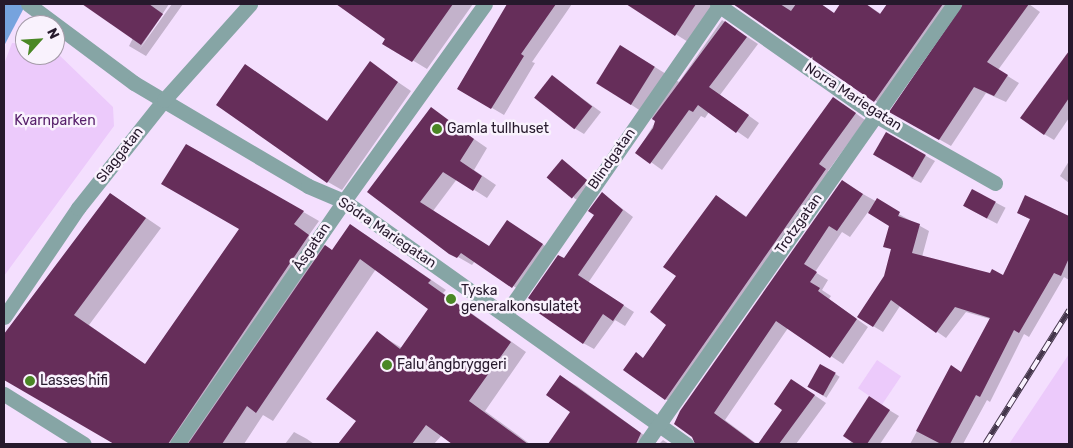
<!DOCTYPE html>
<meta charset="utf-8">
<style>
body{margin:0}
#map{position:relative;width:1073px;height:448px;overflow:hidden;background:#f4dffe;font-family:Rubik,sans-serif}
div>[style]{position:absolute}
.green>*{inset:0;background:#eccafb;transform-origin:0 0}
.water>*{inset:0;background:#76a3de}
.shadow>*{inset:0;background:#0003;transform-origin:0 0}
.building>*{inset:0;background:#662e5a;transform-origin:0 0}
.minor>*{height:15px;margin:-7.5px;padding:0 7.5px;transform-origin:7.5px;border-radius:7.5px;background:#86a5a5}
.rail>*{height:5.5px;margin-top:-2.75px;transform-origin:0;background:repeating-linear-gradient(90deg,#f9f2fd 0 11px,#44364b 0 22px);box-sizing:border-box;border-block:1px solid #44364b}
.dots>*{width:14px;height:14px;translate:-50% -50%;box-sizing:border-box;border:2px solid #f9f2fd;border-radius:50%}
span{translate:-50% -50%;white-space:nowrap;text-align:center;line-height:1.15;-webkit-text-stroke:5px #f9f2fd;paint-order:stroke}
.street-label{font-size:14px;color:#26192c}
.park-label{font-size:14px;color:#58216c}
.poi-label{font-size:14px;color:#26192c}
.left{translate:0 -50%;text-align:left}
.frame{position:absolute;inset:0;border:5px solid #26192c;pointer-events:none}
.north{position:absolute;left:15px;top:15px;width:50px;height:50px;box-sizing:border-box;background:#f9f2fd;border:1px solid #a59ba9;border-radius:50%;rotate:64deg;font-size:14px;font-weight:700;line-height:20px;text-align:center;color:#26192c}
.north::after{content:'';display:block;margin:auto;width:18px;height:22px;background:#4a8725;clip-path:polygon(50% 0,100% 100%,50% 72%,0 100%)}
</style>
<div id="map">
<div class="green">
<i style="clip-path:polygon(12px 43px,25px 44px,25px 55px,55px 55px,55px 51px,113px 107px,114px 126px,4px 276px,4px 64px)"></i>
<i style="clip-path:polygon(1069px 354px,1069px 441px,1067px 444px,1009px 444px)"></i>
<i style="left:877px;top:360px;width:29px;height:34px;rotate:34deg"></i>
</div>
<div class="water">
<i style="clip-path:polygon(4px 4px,26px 4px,4px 46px)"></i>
</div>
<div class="shadow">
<i style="clip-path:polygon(94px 4px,169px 4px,139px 50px,172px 4px,183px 4px,146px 56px,129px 46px,133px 38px,91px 8px)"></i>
<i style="clip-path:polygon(338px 4px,473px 4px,427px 69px,384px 43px,387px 38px)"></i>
<i style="clip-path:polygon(508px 4px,572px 4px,532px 62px,535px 63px,504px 115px,458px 88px)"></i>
<i style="clip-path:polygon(628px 4px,727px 4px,696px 47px)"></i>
<i style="clip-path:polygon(738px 4px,821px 4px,835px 14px,842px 4px,866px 4px,881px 14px,889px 4px,961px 4px,886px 108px)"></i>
<i style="clip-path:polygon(963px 4px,1029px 4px,1040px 12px,998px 70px,1019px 83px,1006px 102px,986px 93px,951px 146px,891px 112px,963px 10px)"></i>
<i style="clip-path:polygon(722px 20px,758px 44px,720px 95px,759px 123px,748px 139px,709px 112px,705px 118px,701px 116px,662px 170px,637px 152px,656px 121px,598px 83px,621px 46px,679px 82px)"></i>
<i style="clip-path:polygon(1066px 57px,1069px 59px,1069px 118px,1054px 140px,1044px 134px)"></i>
<i style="clip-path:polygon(370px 63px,411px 91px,342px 190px,328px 182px,246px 65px,329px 122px)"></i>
<i style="clip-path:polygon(553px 77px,601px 112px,584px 134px,574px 128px)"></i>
<i style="clip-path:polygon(843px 104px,865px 120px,828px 171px,835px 176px,675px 404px,665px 399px,643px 358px,668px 324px,677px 276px,717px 197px,747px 217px)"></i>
<i style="clip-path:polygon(431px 109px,487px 148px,474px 170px,496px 185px,487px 198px,457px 179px,433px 211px,490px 247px,508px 222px,556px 253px,527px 295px,475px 261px,472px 265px,458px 257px,369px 192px)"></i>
<i style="clip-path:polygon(887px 134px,935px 161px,921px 183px,911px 178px)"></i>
<i style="clip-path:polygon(187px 145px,319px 221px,309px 235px,333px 251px,350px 226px,366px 235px,446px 290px,443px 293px,526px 352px,485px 411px,530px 444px,454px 444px,442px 435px,434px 444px,340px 444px,358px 421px,377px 333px,402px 348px,430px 308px,376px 269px,273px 421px,263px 415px,244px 444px,116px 444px,4px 378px,4px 334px,111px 194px,161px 228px,89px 325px,146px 365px,241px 229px)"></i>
<i style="clip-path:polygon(1069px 161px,1069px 183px,1060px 176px)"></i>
<i style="clip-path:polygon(567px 164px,591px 183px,579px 201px,574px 198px)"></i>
<i style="clip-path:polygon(854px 189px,929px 231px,922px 257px,1003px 277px,1031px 220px,1018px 213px,1026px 197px,1069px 217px,1069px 280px,1064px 277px,1029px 337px,1024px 334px,990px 402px,987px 400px,963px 444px,910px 444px,952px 367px,962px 373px,990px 319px,966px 312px,946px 338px,900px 306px,883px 332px,873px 326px,892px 250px,885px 246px,890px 225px,868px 212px,850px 237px,842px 232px,815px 272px,828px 280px,822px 290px,831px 296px,829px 299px,868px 327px,843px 364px,788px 328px,725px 420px,757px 444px,709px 444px,675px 423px)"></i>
<i style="left:972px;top:190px;width:38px;height:18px;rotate:28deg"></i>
<i style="clip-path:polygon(602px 193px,633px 217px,588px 283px,634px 312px,625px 326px,615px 320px,594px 349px,583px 343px,564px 260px,595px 215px)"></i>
<i style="left:821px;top:365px;width:22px;height:25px;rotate:32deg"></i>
<i style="clip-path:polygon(561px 377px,577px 386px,656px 444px,549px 444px,572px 411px)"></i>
<i style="clip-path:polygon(792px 380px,826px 403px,796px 444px,760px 444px,784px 410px)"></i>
<i style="clip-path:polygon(879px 404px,899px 416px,880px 444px,849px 444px)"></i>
<i style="clip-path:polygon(294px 432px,307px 439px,314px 444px,285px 444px)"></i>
<i style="clip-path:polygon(663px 440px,669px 444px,659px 444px)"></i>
</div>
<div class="building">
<i style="clip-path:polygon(82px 4px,149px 4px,163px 14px,141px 45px)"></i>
<i style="clip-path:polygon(336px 4px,453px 4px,412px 62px,382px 44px,385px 39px)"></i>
<i style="clip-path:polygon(507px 4px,556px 4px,521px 54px,524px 56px,491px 109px,457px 89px)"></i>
<i style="clip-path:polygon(626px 4px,696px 4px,675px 36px)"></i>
<i style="clip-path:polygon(733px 4px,780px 4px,791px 11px,796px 4px,821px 4px,834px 13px,840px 4px,866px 4px,880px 14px,887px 4px,943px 4px,874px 102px)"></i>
<i style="clip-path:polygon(963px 4px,1029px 4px,987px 62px,1008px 75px,994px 96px,974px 87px,939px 140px,889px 112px)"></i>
<i style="clip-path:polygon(725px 21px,747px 37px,709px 87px,749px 115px,736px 133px,698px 105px,693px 112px,689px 110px,650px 164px,635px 153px,653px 128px,655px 121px,652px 119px)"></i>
<i style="left:620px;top:45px;width:41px;height:45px;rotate:32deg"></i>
<i style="clip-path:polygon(1069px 51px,1069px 98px,1044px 135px,1020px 118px)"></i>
<i style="clip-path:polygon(370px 61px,398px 82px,327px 183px,216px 105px,245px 64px,327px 121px)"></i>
<i style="left:552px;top:75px;width:51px;height:29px;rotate:38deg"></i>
<i style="clip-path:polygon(833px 97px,856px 113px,819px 164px,826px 169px,665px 400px,623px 370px,636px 352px,643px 358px,666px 325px,650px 312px,676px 276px,663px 267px,716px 195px,746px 217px)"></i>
<i style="clip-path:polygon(431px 107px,474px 139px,460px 161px,482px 176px,473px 191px,443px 172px,420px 202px,489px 246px,507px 220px,543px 244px,512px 288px,461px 253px,457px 258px,449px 254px,367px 192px)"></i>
<i style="left:886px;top:132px;width:46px;height:26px;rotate:30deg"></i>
<i style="clip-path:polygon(186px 144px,304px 211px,294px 224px,309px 235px,168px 444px,114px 444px,4px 380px,4px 334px,110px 193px,146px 218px,74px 315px,145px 364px,239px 229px,161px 184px)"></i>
<i style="left:562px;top:159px;width:33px;height:24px;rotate:40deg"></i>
<i style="clip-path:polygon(842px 180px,863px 194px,837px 231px,829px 226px,804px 264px,817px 272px,810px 282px,820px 288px,818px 291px,857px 319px,830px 358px,776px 321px,714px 413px,756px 444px,695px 444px,692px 437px,674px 424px,680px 411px)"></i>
<i style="left:972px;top:189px;width:27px;height:19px;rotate:28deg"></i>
<i style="clip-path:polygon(602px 192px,623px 210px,578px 275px,624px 305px,613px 321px,603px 314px,583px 344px,530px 307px,534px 302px,528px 298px,558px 255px,564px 258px,594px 215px,588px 211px)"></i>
<i style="clip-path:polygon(1025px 195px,1069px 216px,1069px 258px,1061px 276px,1054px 273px,1019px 333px,1014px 330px,980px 397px,976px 395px,950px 444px,941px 444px,916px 431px,951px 365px,961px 372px,990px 318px,955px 307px,936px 333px,891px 300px,873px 327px,857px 317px,884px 276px,891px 249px,883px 247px,889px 226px,868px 213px,877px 198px,900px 212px,898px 216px,920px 224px,912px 253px,990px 273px,992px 269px,1003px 275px,1030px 219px,1017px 213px)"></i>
<i style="clip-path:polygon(350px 224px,431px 280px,428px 283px,511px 342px,469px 401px,528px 444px,452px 444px,426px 425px,412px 444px,338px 444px,356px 421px,326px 399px,377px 331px,400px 349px,428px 309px,360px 259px,256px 413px,247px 406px,222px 444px,188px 444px,325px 245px,332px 250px)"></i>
<i style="left:820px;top:364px;width:18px;height:26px;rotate:29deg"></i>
<i style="clip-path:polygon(560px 375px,641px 433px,636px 444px,548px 444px,570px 412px,546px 395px)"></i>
<i style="clip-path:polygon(791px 379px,815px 395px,779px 444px,758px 444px,782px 410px,774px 404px)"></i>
<i style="clip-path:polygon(869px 396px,890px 410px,867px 444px,855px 444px,843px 436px)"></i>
</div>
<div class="minor">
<i style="left:28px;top:4px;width:132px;rotate:36.7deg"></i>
<i style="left:134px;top:83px;width:202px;rotate:30.6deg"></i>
<i style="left:308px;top:186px;width:39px;rotate:23deg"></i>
<i style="left:344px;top:201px;width:420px;rotate:35.4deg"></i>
<i style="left:717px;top:4px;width:193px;rotate:35.1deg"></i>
<i style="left:875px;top:115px;width:138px;rotate:29.5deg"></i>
<i style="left:505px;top:315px;width:378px;rotate:-55.3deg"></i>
<i style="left:4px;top:317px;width:132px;rotate:-55.8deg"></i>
<i style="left:78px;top:208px;width:138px;rotate:-51.5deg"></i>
<i style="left:164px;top:100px;width:129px;rotate:-48.1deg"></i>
<i style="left:4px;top:394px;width:94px;rotate:32deg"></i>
<i style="left:177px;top:444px;width:295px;rotate:-55.5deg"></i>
<i style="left:344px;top:201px;width:242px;rotate:-54.4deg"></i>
<i style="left:645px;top:444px;width:538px;rotate:-54.92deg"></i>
</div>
<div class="rail">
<i style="left:985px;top:444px;width:158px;rotate:-57.9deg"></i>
</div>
<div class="dots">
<i style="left:437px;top:129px;background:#4a8725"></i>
<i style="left:451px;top:299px;background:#4a8725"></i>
<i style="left:387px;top:365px;background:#4a8725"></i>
<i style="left:30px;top:381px;background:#4a8725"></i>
</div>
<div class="street-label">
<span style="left:853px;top:97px;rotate:33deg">Norra Mariegatan</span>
<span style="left:120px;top:155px;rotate:-52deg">Slaggatan</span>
<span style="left:612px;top:159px;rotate:-55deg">Blindgatan</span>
<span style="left:799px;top:224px;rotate:-55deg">Trotzgatan</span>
<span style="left:387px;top:233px;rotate:34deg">Södra Mariegatan</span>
<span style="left:312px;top:247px;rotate:-56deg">Åsgatan</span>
</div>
<div class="park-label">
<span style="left:55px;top:121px">Kvarnparken</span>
</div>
<div class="poi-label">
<span class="left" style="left:447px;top:129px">Gamla tullhuset</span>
<span class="left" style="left:461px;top:299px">Tyska<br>generalkonsulatet</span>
<span class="left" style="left:397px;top:365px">Falu ångbryggeri</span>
<span class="left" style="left:40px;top:381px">Lasses hifi</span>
</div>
<div class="frame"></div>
<div class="north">N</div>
</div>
